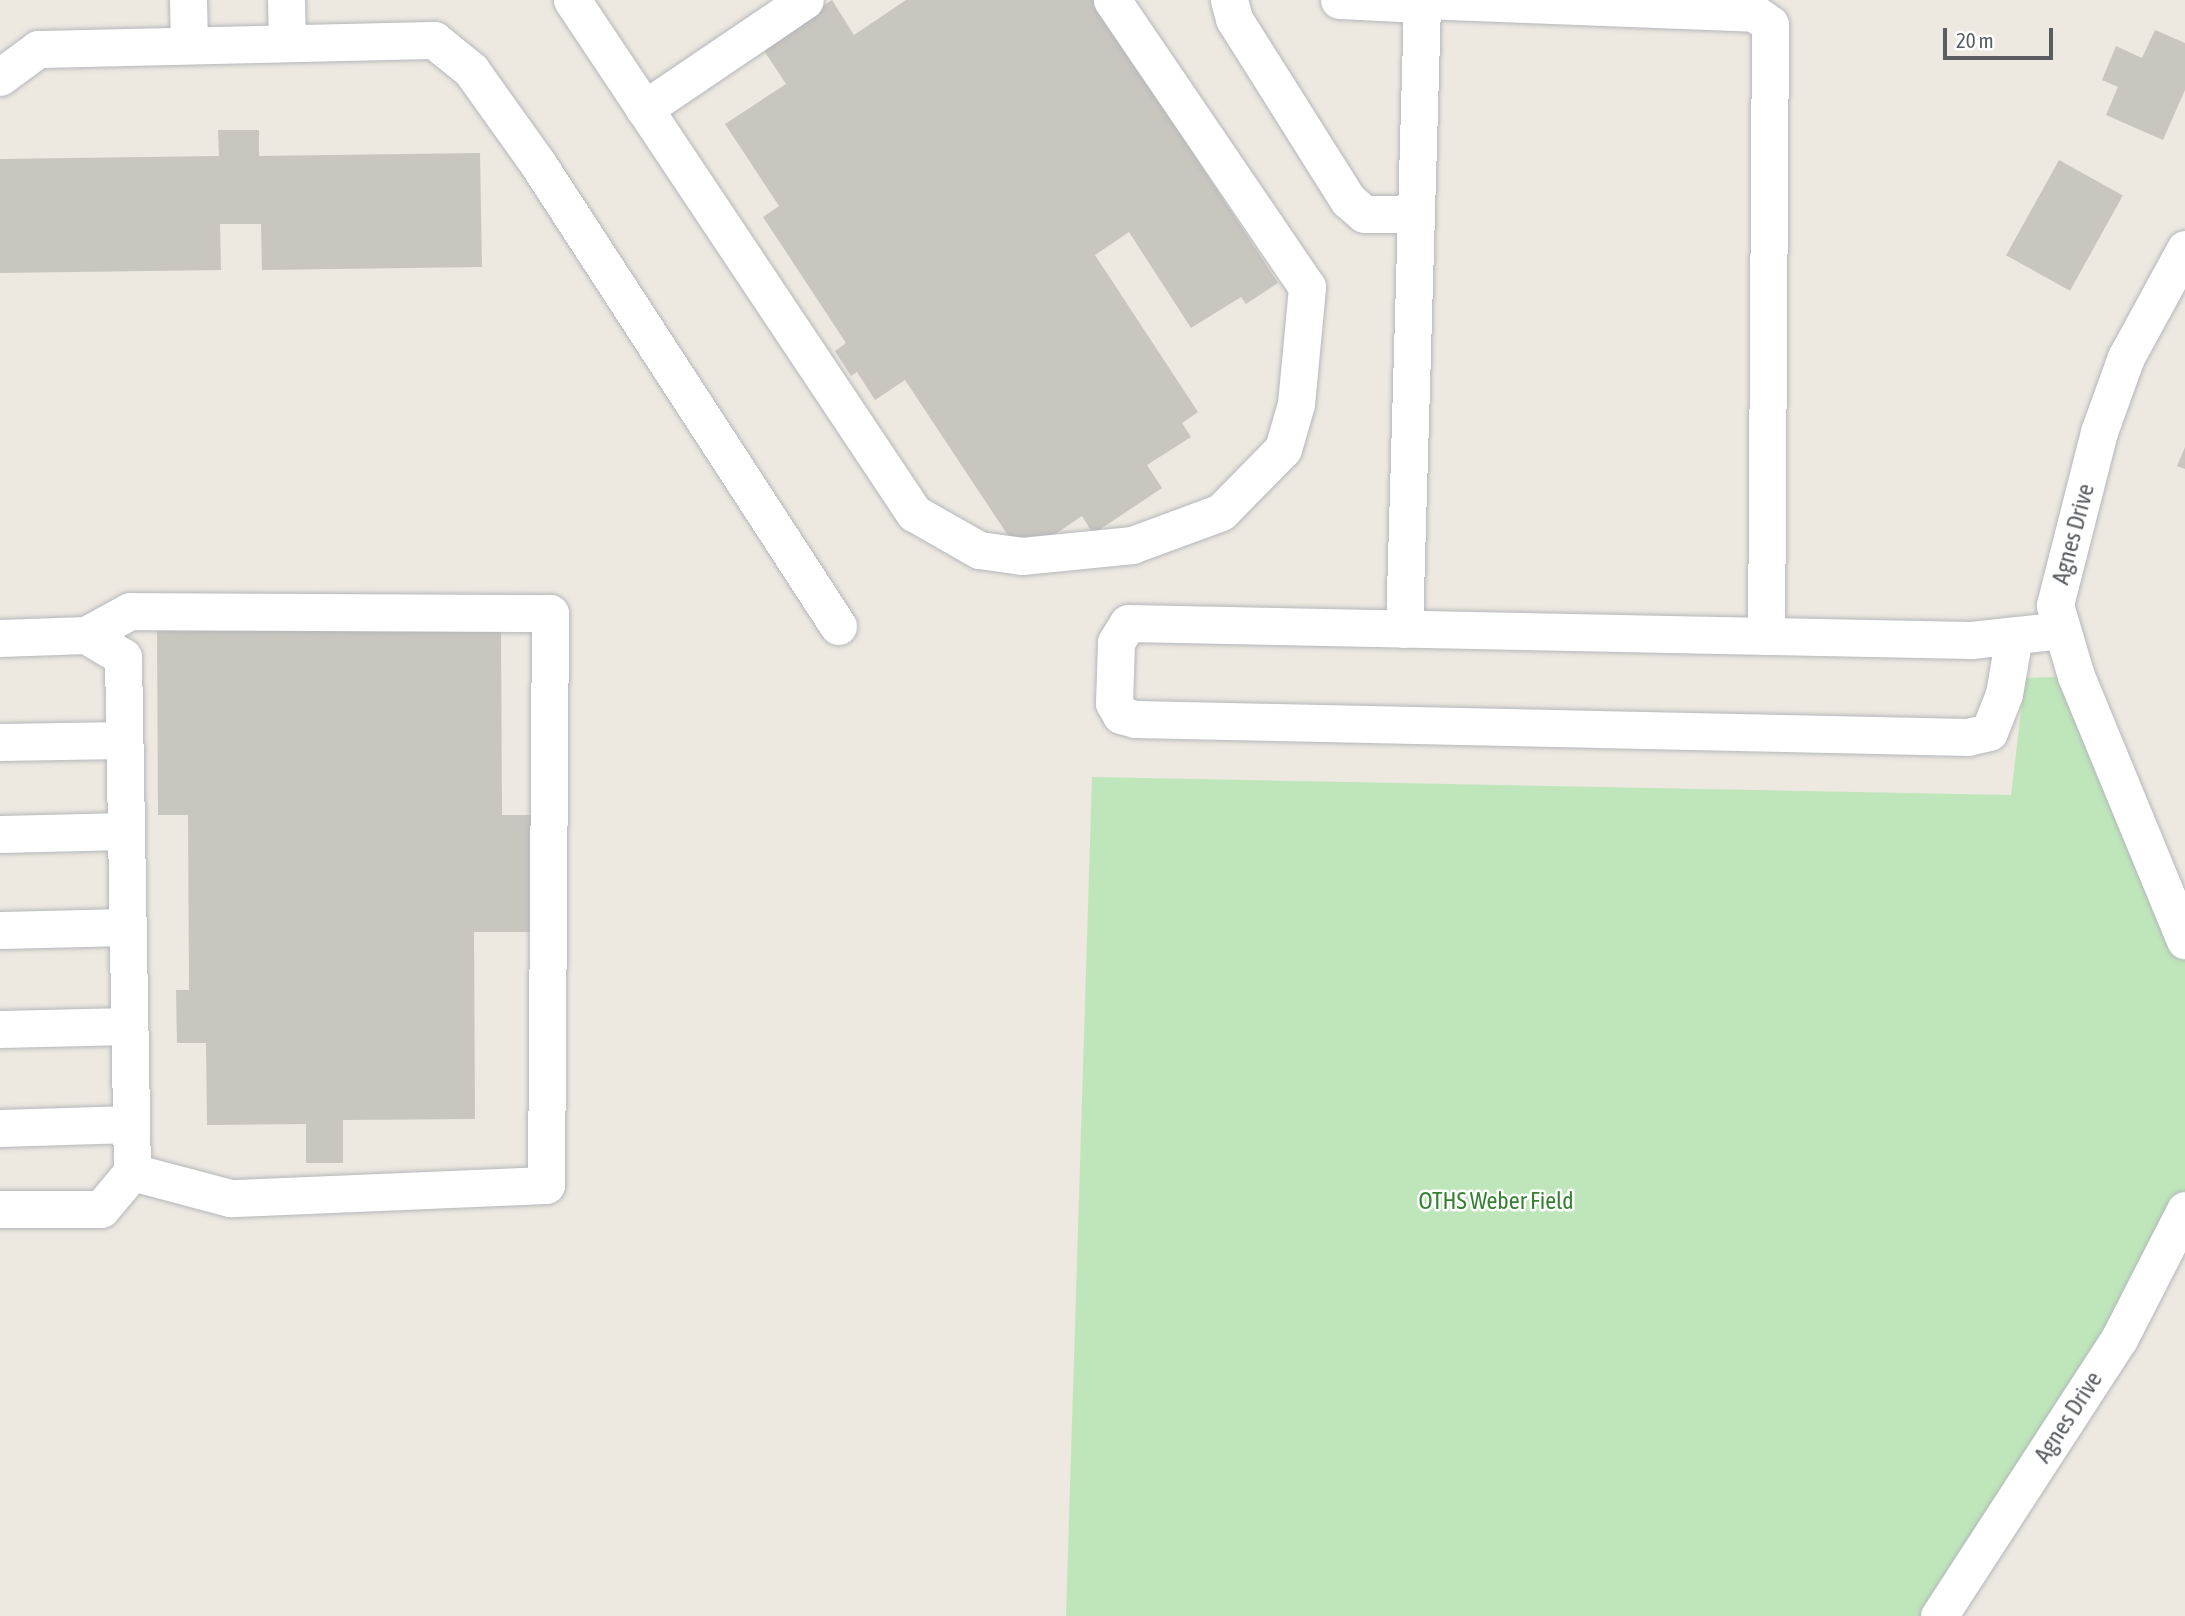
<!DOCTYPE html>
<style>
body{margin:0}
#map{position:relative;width:2185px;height:1616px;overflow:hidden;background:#ede8e0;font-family:"Asap Condensed",sans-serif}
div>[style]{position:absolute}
.green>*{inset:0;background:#bfe6ba}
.building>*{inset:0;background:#c9c5bf;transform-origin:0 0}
.roads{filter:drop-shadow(0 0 2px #b3b7bb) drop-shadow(0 0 2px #b3b7bb)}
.minor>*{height:37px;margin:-18.5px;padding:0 18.5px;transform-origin:18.5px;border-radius:18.5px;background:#fff}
span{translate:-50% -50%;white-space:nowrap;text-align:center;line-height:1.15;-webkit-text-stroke:5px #fff;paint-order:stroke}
.street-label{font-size:24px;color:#595d62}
.park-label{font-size:24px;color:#348230}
.scale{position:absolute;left:1943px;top:28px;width:110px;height:32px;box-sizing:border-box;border:4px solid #595d62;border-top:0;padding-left:9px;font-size:21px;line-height:24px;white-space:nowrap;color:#595d62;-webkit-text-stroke:5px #fff;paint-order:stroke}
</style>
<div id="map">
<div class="green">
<i style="clip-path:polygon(2076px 676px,2185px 940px,2185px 1210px,1939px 1616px,1066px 1616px,1092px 777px,2011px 795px,2025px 678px)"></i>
</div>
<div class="building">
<i style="clip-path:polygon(832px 0,854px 35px,906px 0,1093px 0,1278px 283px,1246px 304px,1241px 297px,1191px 328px,1129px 232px,1095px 255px,1198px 412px,1182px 423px,1191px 437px,1147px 465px,1162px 488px,1093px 534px,1082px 516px,1042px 543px,1031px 536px,1015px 546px,905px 380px,875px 400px,857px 372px,851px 376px,835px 351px,846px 343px,763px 217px,779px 206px,725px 124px,786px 84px,761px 46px)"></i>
<i style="clip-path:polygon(2155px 30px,2185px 43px,2185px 90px,2163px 140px,2106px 115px,2118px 87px,2102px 80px,2116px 46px,2142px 58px)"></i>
<i style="clip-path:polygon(218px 130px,259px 130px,259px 156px,480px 153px,482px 267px,262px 270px,261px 224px,220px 224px,221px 270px,0 273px,0 159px,219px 156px)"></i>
<i style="left:2059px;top:160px;width:73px;height:109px;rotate:29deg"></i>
<i style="clip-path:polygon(2185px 447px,2185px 469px,2177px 466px)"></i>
<i style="clip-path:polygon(501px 629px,502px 815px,535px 815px,535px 932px,474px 932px,475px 1119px,343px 1120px,343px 1163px,306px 1163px,306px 1124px,207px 1125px,206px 1043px,177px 1043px,176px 990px,189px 990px,188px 815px,158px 815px,157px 631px)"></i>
</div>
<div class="roads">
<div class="minor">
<i style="left:188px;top:0;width:45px;rotate:88.7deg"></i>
<i style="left:286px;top:0;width:43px;rotate:88.7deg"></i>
<i style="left:572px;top:0;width:617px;rotate:56.31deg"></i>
<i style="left:914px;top:513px;width:75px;rotate:29.6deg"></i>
<i style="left:979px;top:550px;width:43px;rotate:7.9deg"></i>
<i style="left:1022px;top:556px;width:111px;rotate:-5.7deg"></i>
<i style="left:1132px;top:545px;width:95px;rotate:-20.3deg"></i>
<i style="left:1221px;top:512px;width:88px;rotate:-45.5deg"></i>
<i style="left:1283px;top:449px;width:47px;rotate:-73.9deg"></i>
<i style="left:1296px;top:404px;width:118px;rotate:-84.6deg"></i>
<i style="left:1307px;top:287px;width:347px;rotate:-124.2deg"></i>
<i style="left:1229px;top:0;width:20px;rotate:75deg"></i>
<i style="left:1234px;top:19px;width:214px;rotate:57.8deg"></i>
<i style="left:1348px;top:200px;width:21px;rotate:41deg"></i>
<i style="left:1364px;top:214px;width:51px"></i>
<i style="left:1339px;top:0;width:83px;rotate:2.8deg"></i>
<i style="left:1422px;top:4px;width:625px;rotate:91.65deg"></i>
<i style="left:1422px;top:0;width:332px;rotate:2.2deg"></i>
<i style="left:1754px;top:13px;width:19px;rotate:35deg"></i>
<i style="left:1770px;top:24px;width:612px;rotate:90.37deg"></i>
<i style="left:0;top:77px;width:47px;rotate:-36.4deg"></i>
<i style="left:38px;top:49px;width:396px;rotate:-1.3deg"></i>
<i style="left:434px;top:40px;width:48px;rotate:39deg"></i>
<i style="left:471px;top:70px;width:115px;rotate:54.5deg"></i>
<i style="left:538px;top:164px;width:551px;rotate:57deg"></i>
<i style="left:644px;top:109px;width:194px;rotate:-34.1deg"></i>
<i style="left:2185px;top:249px;width:123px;rotate:118.6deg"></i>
<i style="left:2126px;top:357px;width:80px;rotate:109.8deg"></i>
<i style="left:2099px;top:432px;width:179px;rotate:104.3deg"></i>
<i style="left:2055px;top:605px;width:74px;rotate:73.5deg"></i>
<i style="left:2076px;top:676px;width:286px;rotate:67.6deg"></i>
<i style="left:86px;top:635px;width:50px;rotate:-28.6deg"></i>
<i style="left:130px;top:611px;width:420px;rotate:0.3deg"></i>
<i style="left:550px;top:613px;width:572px;rotate:90.4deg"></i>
<i style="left:546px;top:1185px;width:316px;rotate:177.6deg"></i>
<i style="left:230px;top:1198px;width:101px;rotate:-165.1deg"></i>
<i style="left:2014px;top:636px;width:59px;rotate:99.8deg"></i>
<i style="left:2004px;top:694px;width:41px;rotate:111.5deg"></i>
<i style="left:1989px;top:732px;width:22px;rotate:167deg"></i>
<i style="left:1968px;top:737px;width:833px;rotate:-178.76deg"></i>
<i style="left:1135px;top:719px;width:15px;rotate:-164deg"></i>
<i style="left:1121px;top:715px;width:14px;rotate:-120deg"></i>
<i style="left:1114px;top:703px;width:61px;rotate:-88.1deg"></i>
<i style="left:1116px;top:642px;width:22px;rotate:-58deg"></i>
<i style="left:1128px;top:623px;width:843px;rotate:1.16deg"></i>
<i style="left:1971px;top:640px;width:91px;rotate:-6.3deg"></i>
<i style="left:0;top:638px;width:86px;rotate:-2deg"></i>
<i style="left:86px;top:635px;width:43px;rotate:30.7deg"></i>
<i style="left:123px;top:657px;width:515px;rotate:89deg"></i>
<i style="left:132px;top:1172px;width:48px;rotate:130deg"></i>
<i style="left:101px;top:1209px;width:101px;rotate:180deg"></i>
<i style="left:0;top:742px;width:124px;rotate:-0.9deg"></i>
<i style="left:0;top:834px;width:126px;rotate:-1.4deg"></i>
<i style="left:0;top:930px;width:127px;rotate:-1.4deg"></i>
<i style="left:0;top:1029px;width:129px;rotate:-1.3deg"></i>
<i style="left:0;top:1128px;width:131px;rotate:-1.7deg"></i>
<i style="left:1939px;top:1616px;width:330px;rotate:-57deg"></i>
<i style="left:2119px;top:1339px;width:145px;rotate:-62.9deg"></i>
</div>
</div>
<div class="street-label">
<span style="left:2073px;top:534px;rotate:-75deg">Agnes Drive</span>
<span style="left:2068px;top:1417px;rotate:-57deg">Agnes Drive</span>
</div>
<div class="park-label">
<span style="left:1496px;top:1201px">OTHS Weber Field</span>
</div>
<div class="scale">20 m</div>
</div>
